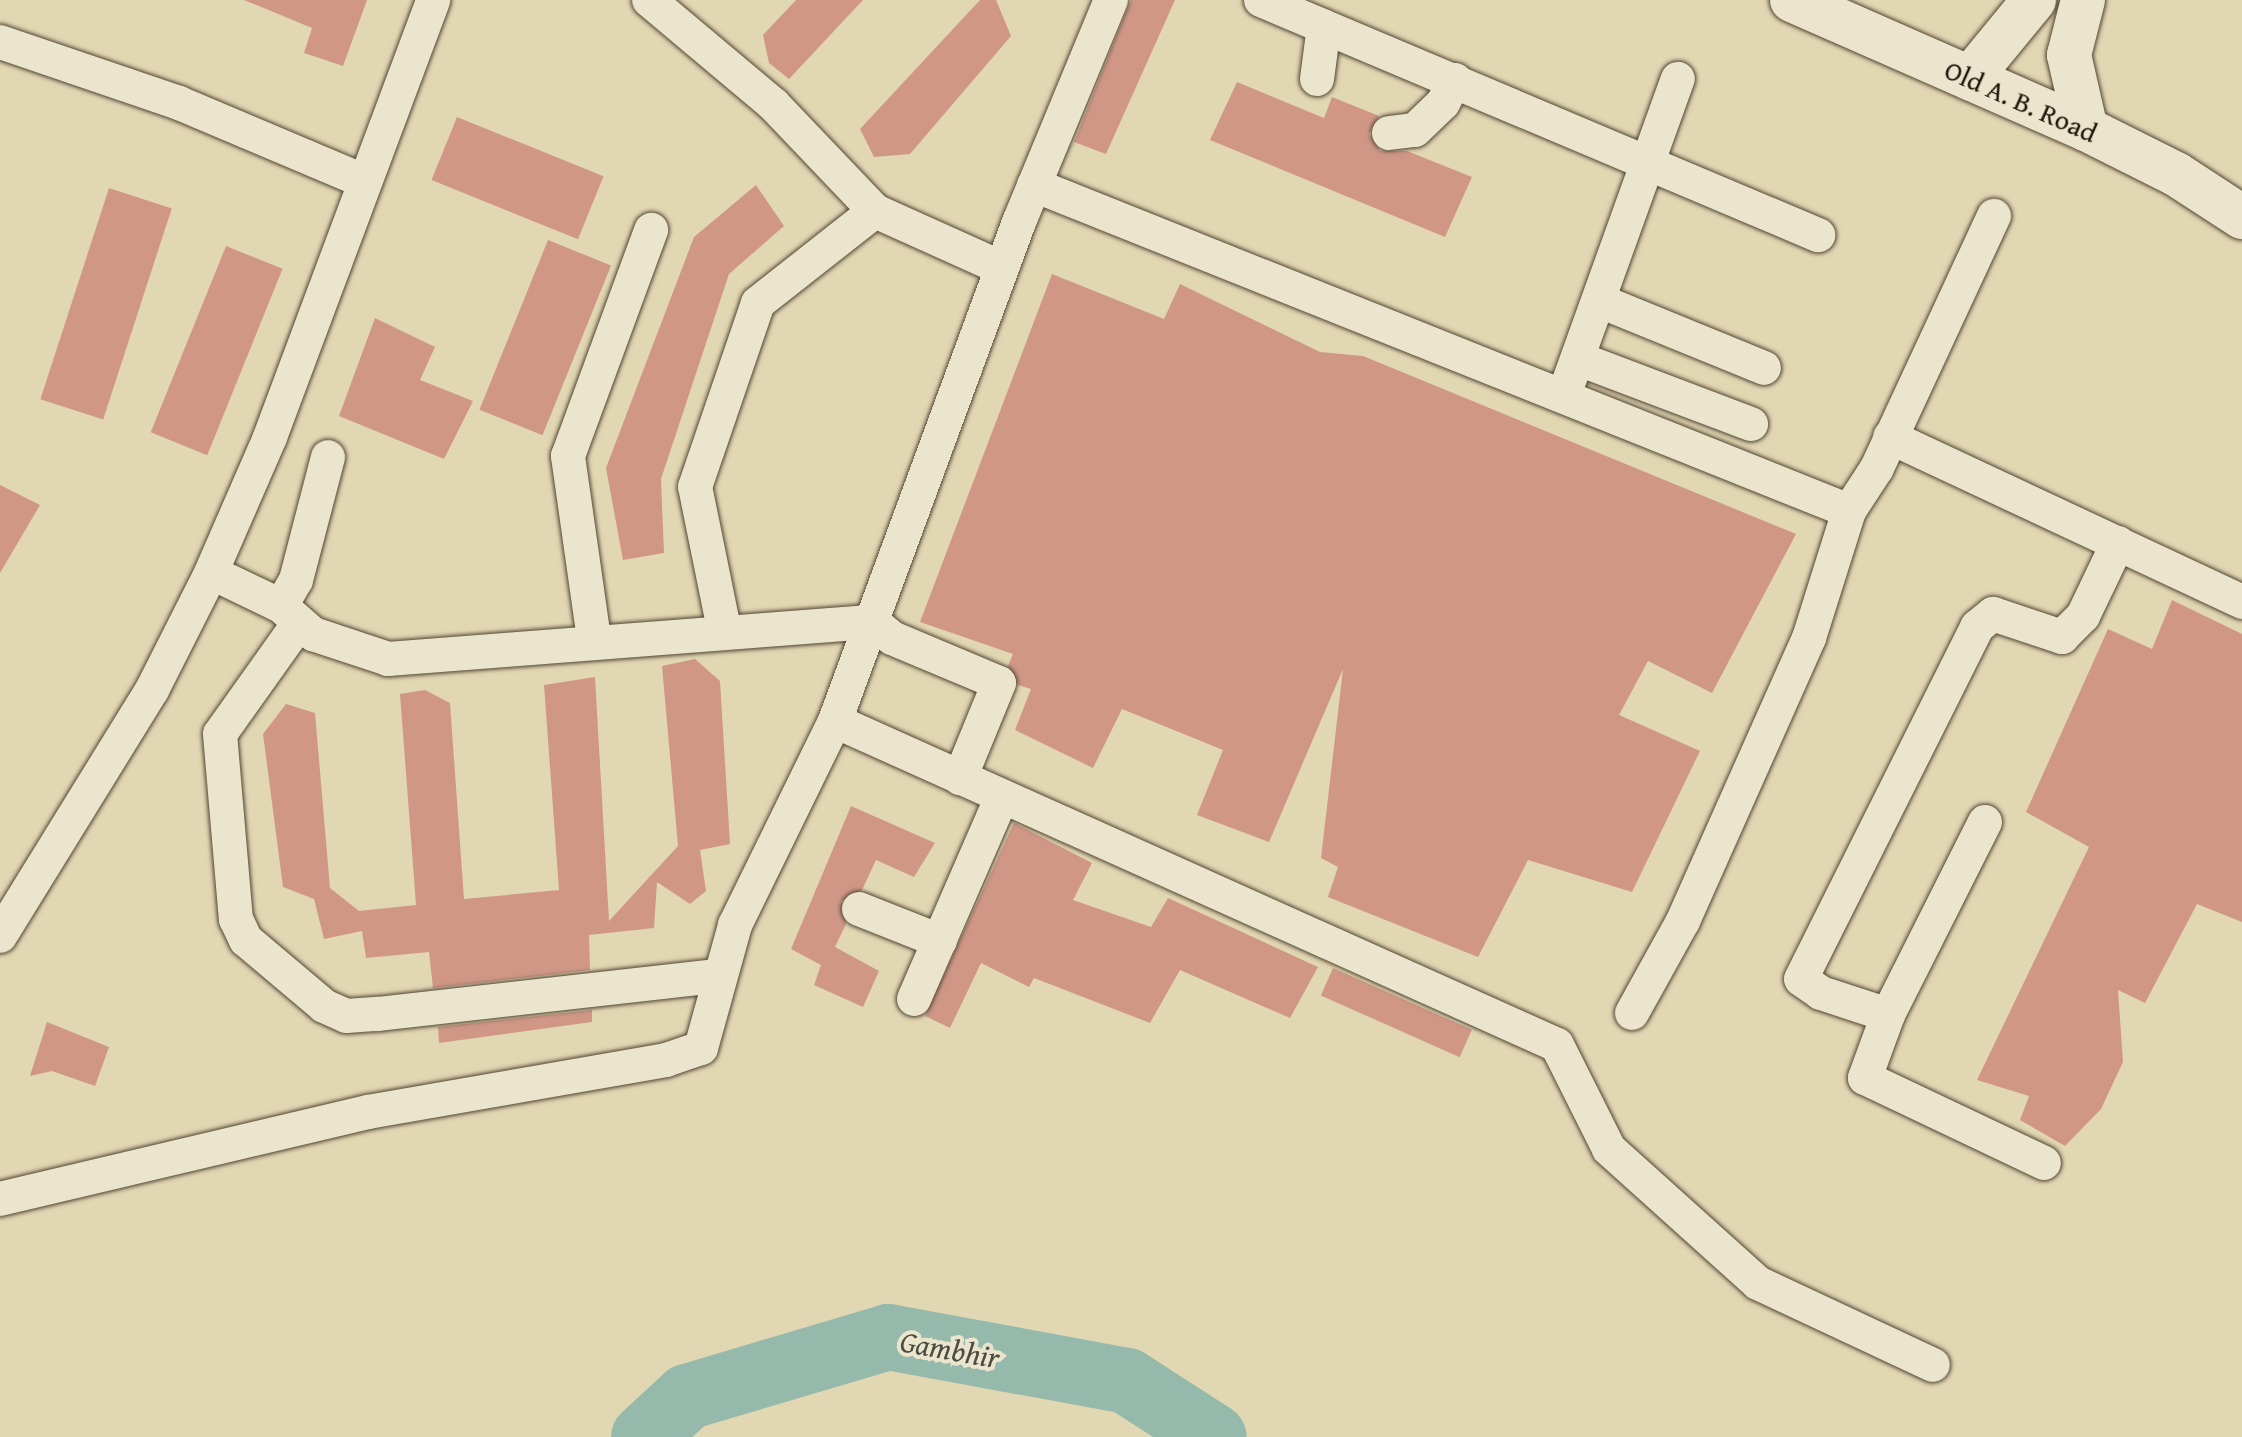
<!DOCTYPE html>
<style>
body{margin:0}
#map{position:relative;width:2242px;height:1437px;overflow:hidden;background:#e2d7b3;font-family:"Gentium Book Plus",serif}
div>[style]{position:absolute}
.river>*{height:66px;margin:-33px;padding:0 33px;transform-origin:33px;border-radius:33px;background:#95baab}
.building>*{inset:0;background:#d09787;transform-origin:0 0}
.roads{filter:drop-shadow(0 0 2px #524534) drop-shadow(0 0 2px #524534)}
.street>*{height:34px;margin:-17px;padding:0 17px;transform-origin:17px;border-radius:17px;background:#ece5ce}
.secondary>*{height:44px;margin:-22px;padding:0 22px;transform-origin:22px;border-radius:22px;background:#ece5ce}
span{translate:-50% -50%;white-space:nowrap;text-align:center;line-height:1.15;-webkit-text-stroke:8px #ece5ce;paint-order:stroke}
.street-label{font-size:28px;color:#22140a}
.water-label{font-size:30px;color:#4a4e42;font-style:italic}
</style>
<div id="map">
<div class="river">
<i style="left:644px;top:1437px;width:59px;rotate:-42.9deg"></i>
<i style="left:687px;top:1397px;width:210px;rotate:-16.6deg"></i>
<i style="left:888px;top:1337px;width:243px;rotate:10.4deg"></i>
<i style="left:1127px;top:1381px;width:103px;rotate:32.8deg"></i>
</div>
<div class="building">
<i style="clip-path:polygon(244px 0,367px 0,343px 66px,304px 53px,312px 28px)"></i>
<i style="clip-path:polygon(796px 0,863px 0,789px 79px,769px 63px,763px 35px)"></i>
<i style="clip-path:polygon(980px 0,996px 0,1011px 36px,910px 154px,874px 157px,860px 129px)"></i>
<i style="clip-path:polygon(1131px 0,1175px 0,1106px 154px,1074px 142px)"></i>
<i style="clip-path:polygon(1237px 82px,1324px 118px,1332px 97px,1379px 116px,1369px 134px,1380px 151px,1407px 151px,1472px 177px,1445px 237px,1210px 140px)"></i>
<i style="left:457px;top:117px;width:158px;height:68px;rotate:22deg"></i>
<i style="clip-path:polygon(756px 185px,784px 226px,729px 274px,661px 479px,664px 553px,623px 560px,606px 468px,694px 237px)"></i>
<i style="left:109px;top:188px;width:66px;height:222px;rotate:18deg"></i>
<i style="left:548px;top:240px;width:68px;height:183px;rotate:22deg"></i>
<i style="left:226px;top:246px;width:61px;height:201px;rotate:22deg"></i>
<i style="clip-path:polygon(1052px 274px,1164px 319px,1180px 284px,1320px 352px,1363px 356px,1796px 534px,1712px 693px,1648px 661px,1619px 715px,1700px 751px,1632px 892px,1528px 860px,1478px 957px,1328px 897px,1338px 867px,1321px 858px,1343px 669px,1269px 842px,1197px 815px,1223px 750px,1122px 709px,1093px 768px,1015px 730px,1031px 689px,1018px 685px,1008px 666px,1013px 654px,920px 622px)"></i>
<i style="clip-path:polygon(375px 318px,435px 347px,420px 380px,473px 401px,444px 459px,339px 416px)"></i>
<i style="clip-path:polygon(0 485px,40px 505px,0 573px)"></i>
<i style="clip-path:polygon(2172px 600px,2242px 634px,2242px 922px,2197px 904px,2145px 1003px,2118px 990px,2123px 1062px,2101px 1109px,2065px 1146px,2020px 1120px,2029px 1096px,1977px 1080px,2089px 847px,2026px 812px,2108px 629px,2152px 649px)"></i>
<i style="clip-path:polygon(695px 659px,720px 681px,730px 844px,700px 850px,706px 891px,690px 904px,657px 882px,654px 928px,589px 935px,590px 970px,433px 988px,429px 952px,366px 958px,362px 931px,324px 939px,314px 899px,283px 887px,263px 734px,286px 704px,315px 713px,330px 888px,359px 911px,416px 905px,400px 694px,425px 690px,450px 703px,464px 899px,559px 890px,544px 685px,595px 677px,609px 921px,678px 846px,662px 666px)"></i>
<i style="clip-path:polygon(851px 806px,935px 843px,914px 877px,876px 860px,862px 890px,841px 901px,846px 924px,835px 947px,879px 971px,863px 1007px,814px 985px,821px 965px,791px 949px)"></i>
<i style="clip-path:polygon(1014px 823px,1092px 863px,1073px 900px,1151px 927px,1168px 898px,1318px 967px,1290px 1018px,1180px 970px,1150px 1023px,1034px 978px,1029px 987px,981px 963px,950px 1028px,925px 1016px)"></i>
<i style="left:1333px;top:968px;width:152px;height:30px;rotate:24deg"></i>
<i style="clip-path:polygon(592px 1010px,592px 1022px,439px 1043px,438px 1027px)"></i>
<i style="clip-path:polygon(47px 1022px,109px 1047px,95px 1086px,52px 1071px,30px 1076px)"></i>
</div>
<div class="roads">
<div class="street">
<i style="left:649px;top:0;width:163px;rotate:40deg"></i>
<i style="left:774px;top:105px;width:146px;rotate:46.4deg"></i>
<i style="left:875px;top:211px;width:139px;rotate:24.2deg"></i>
<i style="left:1261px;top:0;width:605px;rotate:22.88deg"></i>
<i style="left:0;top:42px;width:189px;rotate:18.8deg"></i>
<i style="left:179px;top:103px;width:201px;rotate:22.9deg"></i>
<i style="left:1317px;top:79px;width:53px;rotate:-82.5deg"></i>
<i style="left:1389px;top:133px;width:26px;rotate:-7deg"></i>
<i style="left:1415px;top:130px;width:39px;rotate:-44deg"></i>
<i style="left:1443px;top:103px;width:26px;rotate:-62deg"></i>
<i style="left:1034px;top:185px;width:878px;rotate:21.8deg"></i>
<i style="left:1600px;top:301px;width:177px;rotate:22.2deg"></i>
<i style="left:1579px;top:359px;width:184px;rotate:20.7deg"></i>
<i style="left:1564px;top:395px;width:336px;rotate:-70.2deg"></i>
<i style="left:1890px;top:437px;width:389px;rotate:25.1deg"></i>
<i style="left:229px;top:581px;width:58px;rotate:25.7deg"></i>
<i style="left:281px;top:606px;width:43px;rotate:41.2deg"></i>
<i style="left:313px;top:634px;width:79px;rotate:18.4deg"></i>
<i style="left:388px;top:659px;width:486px;rotate:-4.4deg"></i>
<i style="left:873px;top:622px;width:25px;rotate:40deg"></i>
<i style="left:892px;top:638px;width:116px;rotate:22.8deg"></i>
<i style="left:999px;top:683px;width:103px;rotate:112.3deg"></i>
<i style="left:281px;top:606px;width:30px;rotate:-60deg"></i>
<i style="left:296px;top:580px;width:127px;rotate:-75.4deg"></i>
<i style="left:299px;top:623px;width:136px;rotate:125.4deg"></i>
<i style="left:220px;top:734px;width:186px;rotate:85.1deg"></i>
<i style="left:236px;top:919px;width:23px;rotate:65deg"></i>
<i style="left:246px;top:940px;width:102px;rotate:40.2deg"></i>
<i style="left:324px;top:1006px;width:24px;rotate:24deg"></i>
<i style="left:346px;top:1016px;width:32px;rotate:-4deg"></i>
<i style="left:378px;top:1014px;width:340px;rotate:-6.4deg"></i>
<i style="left:724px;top:629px;width:145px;rotate:-101.5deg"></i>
<i style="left:695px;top:487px;width:194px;rotate:-71.1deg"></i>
<i style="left:758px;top:303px;width:149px;rotate:-38.2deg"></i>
<i style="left:594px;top:639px;width:185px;rotate:-98.1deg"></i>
<i style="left:568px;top:456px;width:241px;rotate:-69.8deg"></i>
<i style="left:835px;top:721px;width:791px;rotate:24.17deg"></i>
<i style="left:1557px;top:1045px;width:116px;rotate:63.4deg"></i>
<i style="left:1609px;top:1149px;width:200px;rotate:42deg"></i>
<i style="left:1758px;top:1283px;width:193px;rotate:25.1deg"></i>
<i style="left:1985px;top:822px;width:216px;rotate:116.7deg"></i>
<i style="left:1888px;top:1015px;width:67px;rotate:110.1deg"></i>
<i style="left:1865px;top:1078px;width:198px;rotate:25.4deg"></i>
<i style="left:859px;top:909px;width:87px;rotate:21.6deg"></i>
<i style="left:0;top:936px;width:289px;rotate:-58.3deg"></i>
<i style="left:152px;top:690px;width:131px;rotate:-63.2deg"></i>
<i style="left:211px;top:573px;width:148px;rotate:-66.5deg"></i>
<i style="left:270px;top:437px;width:466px;rotate:-69.5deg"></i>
<i style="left:914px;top:999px;width:220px;rotate:-66.5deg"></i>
<i style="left:1632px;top:1013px;width:105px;rotate:-61deg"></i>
<i style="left:1683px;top:921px;width:310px;rotate:-66deg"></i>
<i style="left:1809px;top:638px;width:133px;rotate:-72.5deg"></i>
<i style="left:1849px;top:511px;width:51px;rotate:-56.9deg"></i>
<i style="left:1877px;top:468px;width:278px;rotate:-65.1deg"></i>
<i style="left:1888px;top:1015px;width:71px;rotate:-161.8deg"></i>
<i style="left:1821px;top:993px;width:24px;rotate:-145deg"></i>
<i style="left:1801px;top:979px;width:394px;rotate:-63.4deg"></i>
<i style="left:1977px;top:627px;width:21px;rotate:-39deg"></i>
<i style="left:1993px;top:614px;width:73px;rotate:18.4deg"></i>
<i style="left:2062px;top:637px;width:30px;rotate:-45deg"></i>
<i style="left:2083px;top:616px;width:81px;rotate:-64.4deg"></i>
<i style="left:0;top:1199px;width:378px;rotate:-13.3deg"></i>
<i style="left:368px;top:1112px;width:303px;rotate:-9.9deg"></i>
<i style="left:666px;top:1060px;width:37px;rotate:-19deg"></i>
<i style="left:701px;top:1048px;width:128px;rotate:-74.5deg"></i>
<i style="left:735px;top:925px;width:227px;rotate:-63.9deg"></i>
<i style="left:835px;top:721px;width:532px;rotate:-69.76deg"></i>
<i style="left:1019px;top:222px;width:240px;rotate:-67.5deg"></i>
</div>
<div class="secondary">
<i style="left:1792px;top:0;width:321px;rotate:23.7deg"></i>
<i style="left:2086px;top:129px;width:101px;rotate:26.6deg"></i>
<i style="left:2176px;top:174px;width:79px;rotate:33.1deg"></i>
<i style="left:2083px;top:0;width:57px;rotate:104.3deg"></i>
<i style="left:2069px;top:55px;width:76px;rotate:77.1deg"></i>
<i style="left:1970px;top:78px;width:101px;rotate:-50.6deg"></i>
</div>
</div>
<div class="street-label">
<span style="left:2021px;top:101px;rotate:24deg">Old A. B. Road</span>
</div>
<div class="water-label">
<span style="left:950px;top:1349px;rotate:10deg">Gambhir</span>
</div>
</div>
